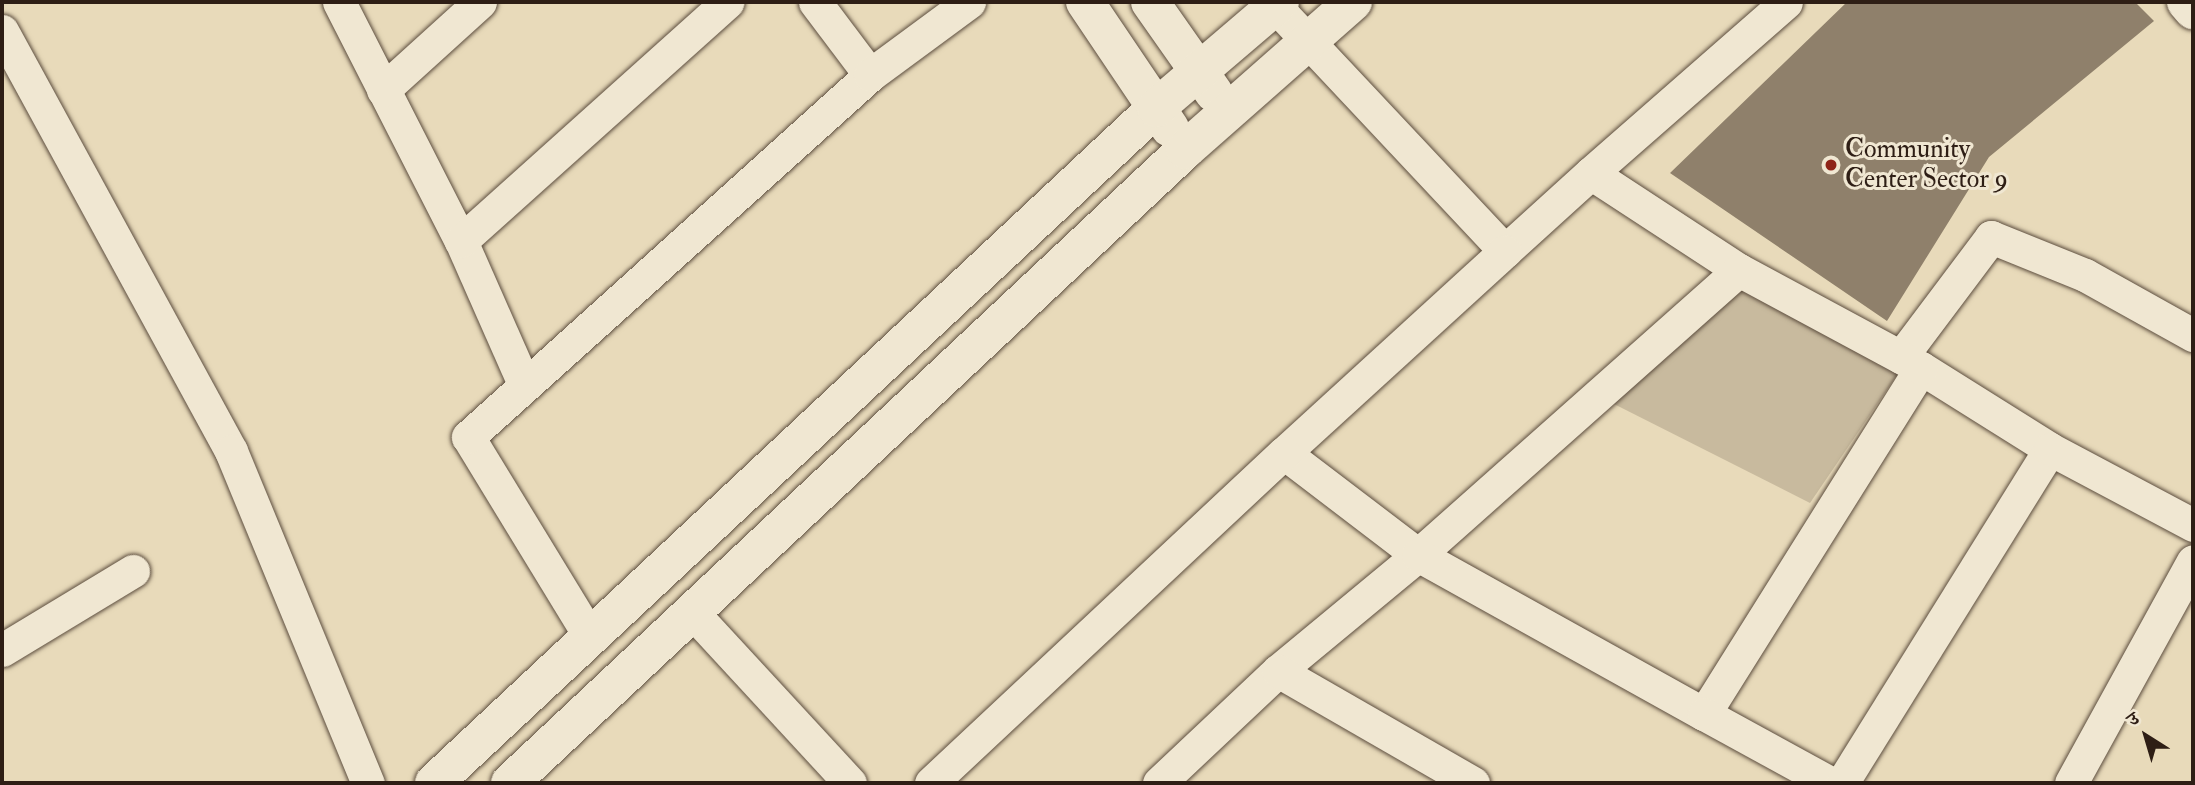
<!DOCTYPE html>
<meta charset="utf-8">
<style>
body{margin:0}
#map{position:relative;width:2195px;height:785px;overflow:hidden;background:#e8daba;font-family:"IM FELL Double Pica","Noto Serif Devanagari",serif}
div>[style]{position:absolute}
.green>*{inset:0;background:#c8ba9e}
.building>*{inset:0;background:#8f806b}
.roads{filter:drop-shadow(0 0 2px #5c4d3e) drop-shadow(0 0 2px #5c4d3e)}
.street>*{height:33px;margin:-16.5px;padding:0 16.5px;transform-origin:16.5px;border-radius:16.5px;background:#f0e7d2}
.secondary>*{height:38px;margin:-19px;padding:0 19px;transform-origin:19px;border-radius:19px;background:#f0e7d2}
.dots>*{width:19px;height:19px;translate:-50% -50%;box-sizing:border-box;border:4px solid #f0e7d2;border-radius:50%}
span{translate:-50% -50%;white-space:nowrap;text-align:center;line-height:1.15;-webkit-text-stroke:6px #f0e7d2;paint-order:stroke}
.poi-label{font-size:26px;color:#2e1e15}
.left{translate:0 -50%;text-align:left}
.frame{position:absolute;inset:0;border:4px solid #2e1e15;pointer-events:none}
.north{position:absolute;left:2111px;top:701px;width:70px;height:70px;-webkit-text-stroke:5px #f0e7d2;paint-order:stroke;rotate:323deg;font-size:19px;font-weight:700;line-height:28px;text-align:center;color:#2e1e15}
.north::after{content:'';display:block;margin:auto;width:24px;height:32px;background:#2e1e15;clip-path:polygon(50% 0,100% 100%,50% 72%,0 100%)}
</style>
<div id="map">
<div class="green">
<i style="clip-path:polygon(1736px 287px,1899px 372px,1810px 503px,1612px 403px)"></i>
</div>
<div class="building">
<i style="clip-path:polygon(1847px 2px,2135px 2px,2154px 21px,1989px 157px,1887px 321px,1670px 173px)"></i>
</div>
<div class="roads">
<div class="street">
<i style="left:339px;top:2px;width:268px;rotate:63deg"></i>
<i style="left:461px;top:241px;width:156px;rotate:66.2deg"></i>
<i style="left:815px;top:2px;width:91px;rotate:53deg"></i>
<i style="left:1275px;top:6px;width:336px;rotate:46.8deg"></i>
<i style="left:1505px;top:251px;width:116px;rotate:-42.2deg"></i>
<i style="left:2px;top:31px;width:478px;rotate:61.4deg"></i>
<i style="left:231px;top:451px;width:359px;rotate:67.6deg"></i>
<i style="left:383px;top:90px;width:131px;rotate:-42.2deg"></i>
<i style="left:461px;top:241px;width:358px;rotate:-41.9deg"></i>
<i style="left:1739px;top:270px;width:177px;rotate:-146.8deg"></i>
<i style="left:1591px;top:173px;width:259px;rotate:-41.2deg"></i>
<i style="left:1901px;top:357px;width:150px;rotate:-53.1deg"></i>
<i style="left:1991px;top:237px;width:101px;rotate:22deg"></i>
<i style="left:2085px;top:275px;width:124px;rotate:29.1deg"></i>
<i style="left:1921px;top:368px;width:152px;rotate:32.1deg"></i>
<i style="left:694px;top:614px;width:230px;rotate:47.3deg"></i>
<i style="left:589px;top:635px;width:232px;rotate:-121.4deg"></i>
<i style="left:468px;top:437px;width:541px;rotate:-42deg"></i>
<i style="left:870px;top:75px;width:123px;rotate:-36.4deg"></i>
<i style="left:2px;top:650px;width:153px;rotate:-31.1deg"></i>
<i style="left:1278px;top:671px;width:182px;rotate:-39.6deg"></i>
<i style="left:1418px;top:555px;width:168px;rotate:-142.7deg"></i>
<i style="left:1284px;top:453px;width:299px;rotate:-42.4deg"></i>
<i style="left:1704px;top:714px;width:408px;rotate:-57.9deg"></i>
<i style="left:1921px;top:368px;width:207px;rotate:-151.7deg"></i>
<i style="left:1739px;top:270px;width:429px;rotate:138.4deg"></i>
<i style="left:1418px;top:555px;width:327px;rotate:29.1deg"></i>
<i style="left:1704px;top:714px;width:144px;rotate:28.7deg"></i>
<i style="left:931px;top:783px;width:483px;rotate:-43.1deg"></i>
<i style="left:1159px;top:783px;width:163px;rotate:-43.3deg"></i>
<i style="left:1278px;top:671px;width:225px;rotate:29.9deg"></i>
<i style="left:1842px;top:783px;width:393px;rotate:-58.1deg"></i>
<i style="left:2050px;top:449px;width:162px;rotate:28deg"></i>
<i style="left:2071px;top:783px;width:253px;rotate:-61.2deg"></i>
</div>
<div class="secondary">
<i style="left:1085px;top:2px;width:152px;rotate:56deg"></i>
<i style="left:1150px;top:2px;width:111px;rotate:54.9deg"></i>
<i style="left:2186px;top:2px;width:11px;rotate:49deg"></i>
<i style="left:434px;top:783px;width:988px;rotate:-43.07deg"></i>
<i style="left:1156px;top:108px;width:163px;rotate:-40.5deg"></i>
<i style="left:510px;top:783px;width:925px;rotate:-43.16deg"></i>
<i style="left:1185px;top:150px;width:224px;rotate:-41.4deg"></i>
</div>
</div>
<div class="dots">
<i style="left:1831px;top:165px;background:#8f2418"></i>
</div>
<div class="poi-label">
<span class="left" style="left:1845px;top:165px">Community<br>Center Sector 9</span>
</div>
<div class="frame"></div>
<div class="north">उ</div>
</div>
